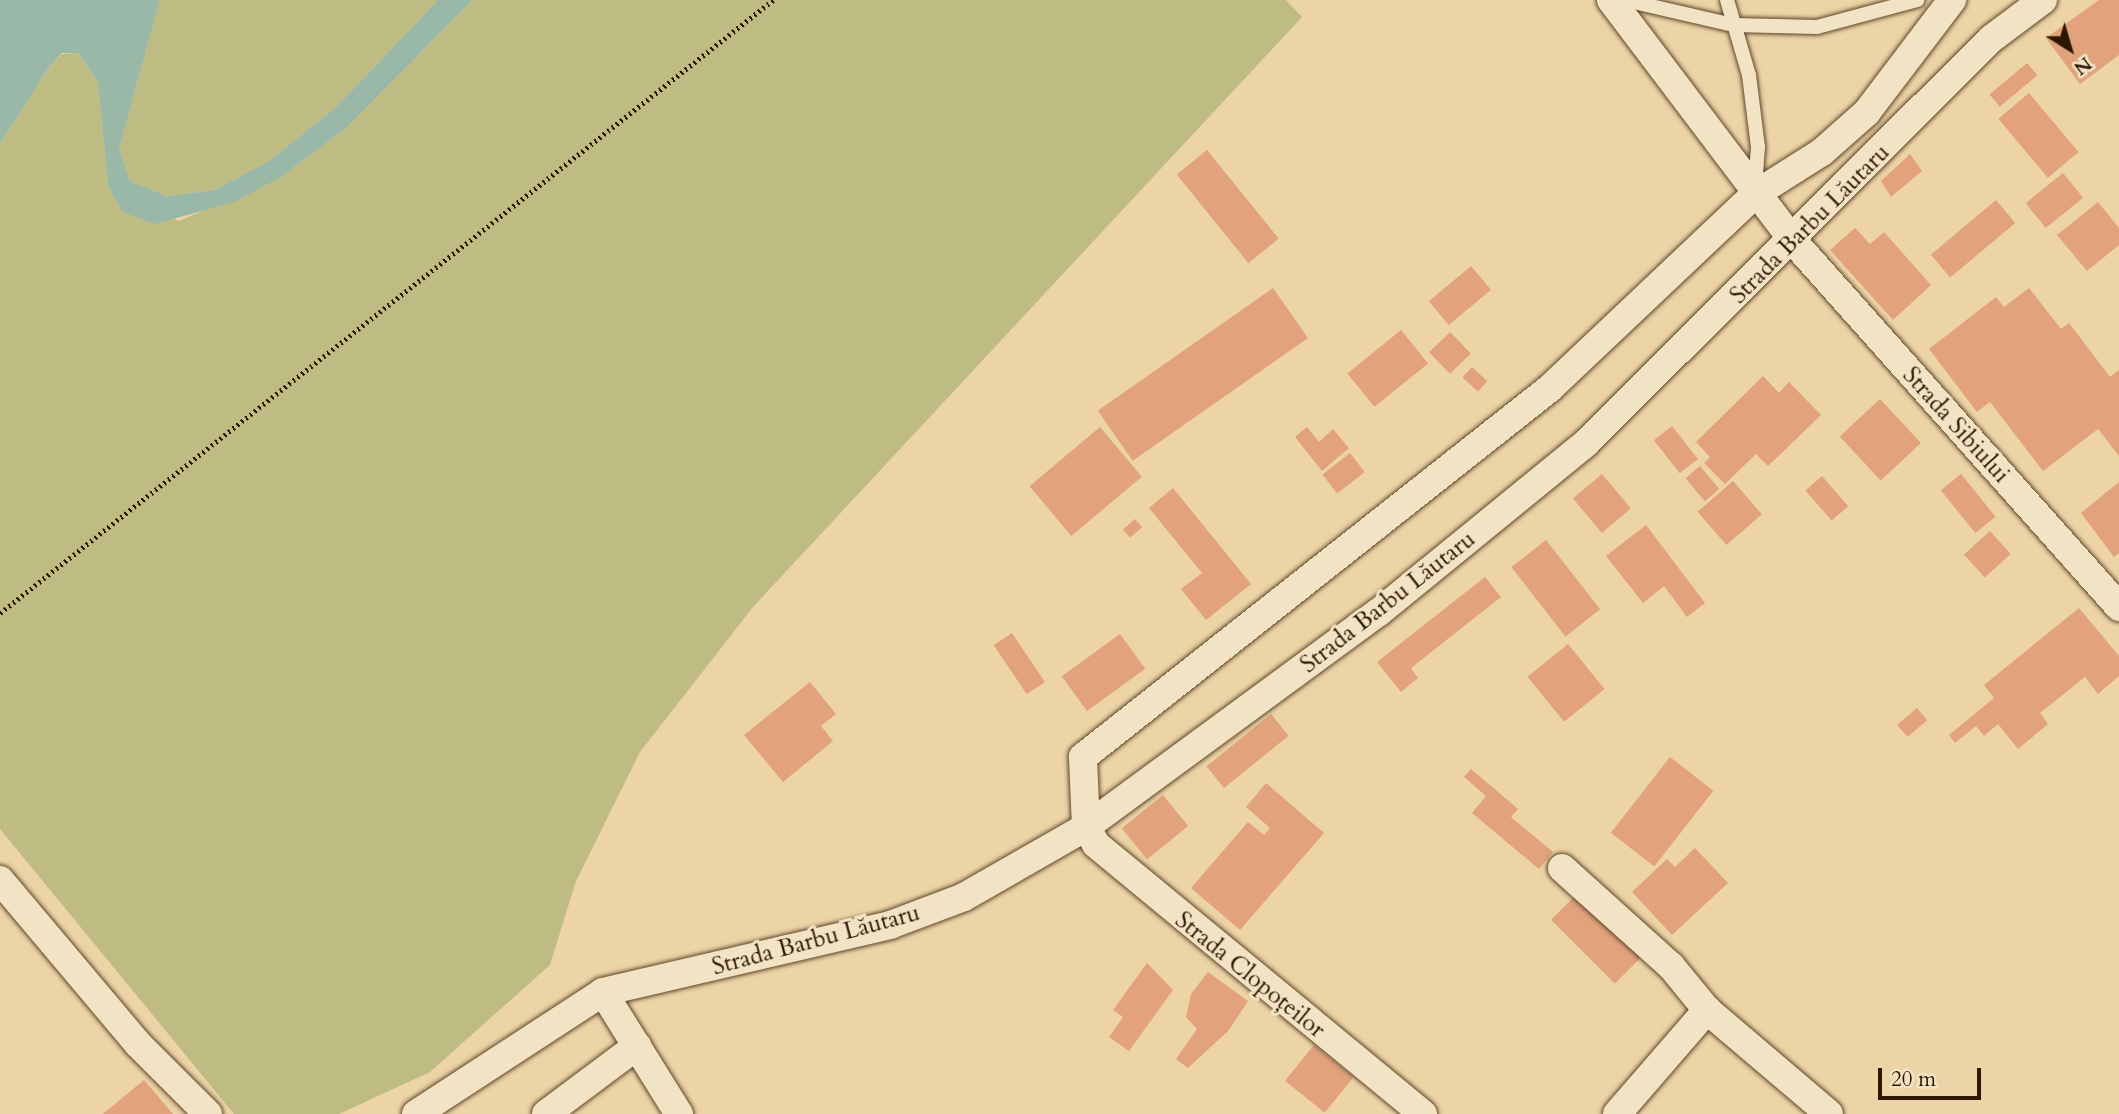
<!DOCTYPE html>
<meta charset="utf-8">
<style>
body{margin:0}
#map{position:relative;width:2119px;height:1114px;overflow:hidden;background:#edd4a6;font-family:Cardo,serif}
div>[style]{position:absolute}
.green>*{inset:0;background:#bebb83}
.water>*{inset:0;background:#99b8a8}
.building>*{inset:0;background:#e1a27c;transform-origin:0 0}
.path>*{height:4.5px;margin-top:-2.25px;transform-origin:0;background:repeating-linear-gradient(90deg,#2e1700 0 2px,transparent 0 5.5px)}
.roads{filter:drop-shadow(0 0 2px #5e462a) drop-shadow(0 0 2px #5e462a)}
.lane>*{height:14px;margin:-7px;padding:0 7px;transform-origin:7px;border-radius:7px;background:#f3e3c5}
.street>*{height:28px;margin:-14px;padding:0 14px;transform-origin:14px;border-radius:14px;background:#f3e3c5}
span{translate:-50% -50%;white-space:nowrap;text-align:center;line-height:1.15;-webkit-text-stroke:6px #f3e3c5;paint-order:stroke}
.street-label{font-size:24px;color:#2e1700}
.north{position:absolute;left:2035px;top:14px;width:70px;height:70px;-webkit-text-stroke:5px #f3e3c5;paint-order:stroke;rotate:143deg;font-size:19px;font-weight:700;line-height:28px;text-align:center;color:#2e1700}
.north::after{content:'';display:block;margin:auto;width:24px;height:32px;background:#2e1700;clip-path:polygon(50% 0,100% 100%,50% 72%,0 100%)}
.scale{position:absolute;left:1878px;top:1068px;width:103px;height:32px;box-sizing:border-box;border:4px solid #2e1700;border-top:0;padding-left:9px;font-size:21px;line-height:24px;white-space:nowrap;color:#2e1700;-webkit-text-stroke:5px #f3e3c5;paint-order:stroke}
</style>
<div id="map">
<div class="green">
<i style="clip-path:polygon(160px 0,438px 0,335px 108px,270px 160px,215px 190px,167px 196px,130px 181px,119px 149px)"></i>
<i style="clip-path:polygon(473px 0,1286px 0,1302px 17px,753px 607px,640px 752px,576px 881px,550px 965px,430px 1072px,339px 1114px,234px 1114px,0 829px,0 144px,49px 67px,62px 54px,78px 53px,98px 82px,108px 186px,179px 221px,281px 177px,345px 129px)"></i>
</div>
<div class="water">
<i style="clip-path:polygon(0 0,160px 0,119px 149px,130px 181px,167px 196px,215px 190px,270px 160px,335px 108px,438px 0,473px 0,345px 129px,281px 177px,234px 202px,155px 224px,123px 212px,108px 186px,98px 82px,78px 53px,62px 53px,49px 67px,0 144px)"></i>
</div>
<div class="building">
<i style="clip-path:polygon(2099px 0,2119px 0,2119px 55px,2080px 84px,2046px 38px)"></i>
<i style="left:2027px;top:63px;width:16px;height:49px;rotate:50deg"></i>
<i style="left:2029px;top:93px;width:77px;height:40px;rotate:50deg"></i>
<i style="left:1207px;top:150px;width:114px;height:39px;rotate:51deg"></i>
<i style="clip-path:polygon(1910px 154px,1922px 171px,1891px 197px,1881px 181px)"></i>
<i style="left:2063px;top:173px;width:32px;height:48px;rotate:51deg"></i>
<i style="left:1996px;top:200px;width:30px;height:85px;rotate:50deg"></i>
<i style="clip-path:polygon(2098px 202px,2119px 228px,2119px 245px,2087px 271px,2057px 235px)"></i>
<i style="clip-path:polygon(1855px 228px,1870px 244px,1884px 232px,1931px 285px,1893px 320px,1830px 250px)"></i>
<i style="left:1471px;top:266px;width:31px;height:55px;rotate:50deg"></i>
<i style="left:1273px;top:288px;width:61px;height:214px;rotate:55deg"></i>
<i style="clip-path:polygon(2029px 288px,2061px 329px,2069px 323px,2110px 377px,2119px 370px,2119px 456px,2098px 429px,2043px 471px,1990px 402px,1977px 412px,1929px 349px,1996px 297px,2004px 307px)"></i>
<i style="left:1401px;top:330px;width:43px;height:69px;rotate:51deg"></i>
<i style="left:1450px;top:332px;width:30px;height:29px;rotate:46deg"></i>
<i style="left:1472px;top:367px;width:21px;height:14px;rotate:43deg"></i>
<i style="clip-path:polygon(1763px 376px,1779px 393px,1789px 382px,1821px 415px,1768px 466px,1756px 454px,1725px 484px,1704px 463px,1710px 457px,1696px 442px)"></i>
<i style="left:1880px;top:399px;width:60px;height:55px;rotate:47deg"></i>
<i style="left:1672px;top:426px;width:42px;height:23px;rotate:52deg"></i>
<i style="left:1100px;top:427px;width:65px;height:92px;rotate:50deg"></i>
<i style="clip-path:polygon(1307px 427px,1319px 442px,1333px 429px,1349px 448px,1322px 471px,1295px 437px)"></i>
<i style="left:1350px;top:453px;width:24px;height:35px;rotate:52deg"></i>
<i style="left:1700px;top:466px;width:30px;height:19px;rotate:50deg"></i>
<i style="left:1602px;top:474px;width:45px;height:38px;rotate:50deg"></i>
<i style="left:1961px;top:474px;width:55px;height:26px;rotate:51deg"></i>
<i style="left:1822px;top:476px;width:40px;height:22px;rotate:49deg"></i>
<i style="left:1733px;top:481px;width:44px;height:47px;rotate:49deg"></i>
<i style="clip-path:polygon(2119px 482px,2119px 553px,2114px 557px,2081px 513px)"></i>
<i style="clip-path:polygon(1173px 488px,1251px 584px,1206px 620px,1181px 589px,1202px 573px,1149px 508px)"></i>
<i style="left:1135px;top:519px;width:11px;height:16px;rotate:49deg"></i>
<i style="clip-path:polygon(1646px 525px,1705px 603px,1687px 617px,1664px 586px,1643px 603px,1606px 556px)"></i>
<i style="left:1990px;top:531px;width:31px;height:35px;rotate:48deg"></i>
<i style="left:1546px;top:540px;width:88px;height:44px;rotate:52deg"></i>
<i style="clip-path:polygon(1485px 577px,1501px 597px,1411px 668px,1418px 678px,1401px 692px,1377px 662px)"></i>
<i style="clip-path:polygon(2079px 608px,2119px 656px,2119px 676px,2098px 694px,2085px 677px,2040px 713px,2048px 724px,2018px 749px,1998px 724px,1984px 736px,1976px 726px,1955px 743px,1949px 735px,1994px 698px,1984px 685px)"></i>
<i style="left:1012px;top:633px;width:59px;height:22px;rotate:56deg"></i>
<i style="left:1120px;top:634px;width:43px;height:72px;rotate:54deg"></i>
<i style="left:1568px;top:644px;width:58px;height:52px;rotate:51deg"></i>
<i style="clip-path:polygon(810px 682px,836px 714px,821px 726px,833px 741px,783px 782px,744px 735px)"></i>
<i style="left:1917px;top:708px;width:16px;height:26px;rotate:50deg"></i>
<i style="left:1271px;top:714px;width:28px;height:83px;rotate:51deg"></i>
<i style="left:1670px;top:757px;width:55px;height:96px;rotate:38deg"></i>
<i style="clip-path:polygon(1471px 769px,1518px 809px,1511px 817px,1553px 852px,1539px 869px,1472px 813px,1486px 796px,1464px 777px)"></i>
<i style="clip-path:polygon(1266px 783px,1324px 833px,1240px 930px,1191px 888px,1248px 822px,1264px 835px,1270px 828px,1246px 807px)"></i>
<i style="left:1163px;top:795px;width:40px;height:53px;rotate:51deg"></i>
<i style="clip-path:polygon(1695px 848px,1728px 883px,1672px 935px,1632px 892px,1667px 859px,1675px 867px)"></i>
<i style="left:1578px;top:893px;width:90px;height:38px;rotate:45deg"></i>
<i style="clip-path:polygon(1147px 963px,1173px 990px,1129px 1051px,1109px 1037px,1123px 1017px,1113px 1010px)"></i>
<i style="clip-path:polygon(1208px 972px,1248px 1001px,1229px 1030px,1188px 1068px,1176px 1059px,1197px 1029px,1186px 1017px,1191px 994px)"></i>
<i style="left:1314px;top:1045px;width:51px;height:46px;rotate:39deg"></i>
<i style="clip-path:polygon(144px 1080px,173px 1114px,103px 1114px)"></i>
</div>
<div class="path">
<i style="left:0;top:613px;width:987px;rotate:-38.41deg"></i>
</div>
<div class="roads">
<div class="lane">
<i style="left:1625px;top:0;width:111px;rotate:13deg"></i>
<i style="left:1733px;top:25px;width:84px;rotate:1.4deg"></i>
<i style="left:1817px;top:27px;width:104px;rotate:-15.1deg"></i>
<i style="left:1727px;top:0;width:78px;rotate:73.7deg"></i>
<i style="left:1749px;top:75px;width:73px;rotate:82.9deg"></i>
<i style="left:1758px;top:147px;width:40px;rotate:94.3deg"></i>
</div>
<div class="street">
<i style="left:1611px;top:0;width:303px;rotate:52.9deg"></i>
<i style="left:1794px;top:242px;width:489px;rotate:48.3deg"></i>
<i style="left:1562px;top:868px;width:147px;rotate:42deg"></i>
<i style="left:1671px;top:966px;width:57px;rotate:50.7deg"></i>
<i style="left:1707px;top:1010px;width:160px;rotate:40.4deg"></i>
<i style="left:0;top:880px;width:214px;rotate:49.9deg"></i>
<i style="left:138px;top:1044px;width:99px;rotate:45deg"></i>
<i style="left:603px;top:992px;width:144px;rotate:58.1deg"></i>
<i style="left:416px;top:1114px;width:223px;rotate:-33.1deg"></i>
<i style="left:603px;top:992px;width:295px;rotate:-13.1deg"></i>
<i style="left:890px;top:925px;width:79px;rotate:-20.7deg"></i>
<i style="left:964px;top:897px;width:141px;rotate:-29.8deg"></i>
<i style="left:1086px;top:827px;width:363px;rotate:-36.3deg"></i>
<i style="left:1379px;top:612px;width:267px;rotate:-39.2deg"></i>
<i style="left:1586px;top:443px;width:572px;rotate:-44.93deg"></i>
<i style="left:1991px;top:39px;width:65px;rotate:-36.9deg"></i>
<i style="left:546px;top:1114px;width:114px;rotate:-36.8deg"></i>
<i style="left:1423px;top:1114px;width:424px;rotate:-140.5deg"></i>
<i style="left:1096px;top:844px;width:20px;rotate:-120deg"></i>
<i style="left:1086px;top:827px;width:70px;rotate:-92.5deg"></i>
<i style="left:1083px;top:757px;width:594px;rotate:-38.3deg"></i>
<i style="left:1549px;top:389px;width:282px;rotate:-43.4deg"></i>
<i style="left:1754px;top:195px;width:80px;rotate:-32.3deg"></i>
<i style="left:1822px;top:152px;width:60px;rotate:-41.6deg"></i>
<i style="left:1867px;top:112px;width:141px;rotate:-52.8deg"></i>
<i style="left:1617px;top:1114px;width:138px;rotate:-49.1deg"></i>
</div>
</div>
<div class="street-label">
<span style="left:1810px;top:224px;rotate:-45deg">Strada Barbu Lăutaru</span>
<span style="left:1956px;top:425px;rotate:48deg">Strada Sibiului</span>
<span style="left:1388px;top:602px;rotate:-38deg">Strada Barbu Lăutaru</span>
<span style="left:816px;top:940px;rotate:-15deg">Strada Barbu Lăutaru</span>
<span style="left:1250px;top:975px;rotate:39deg">Strada Clopoțeilor</span>
</div>
<div class="north">N</div>
<div class="scale">20 m</div>
</div>
